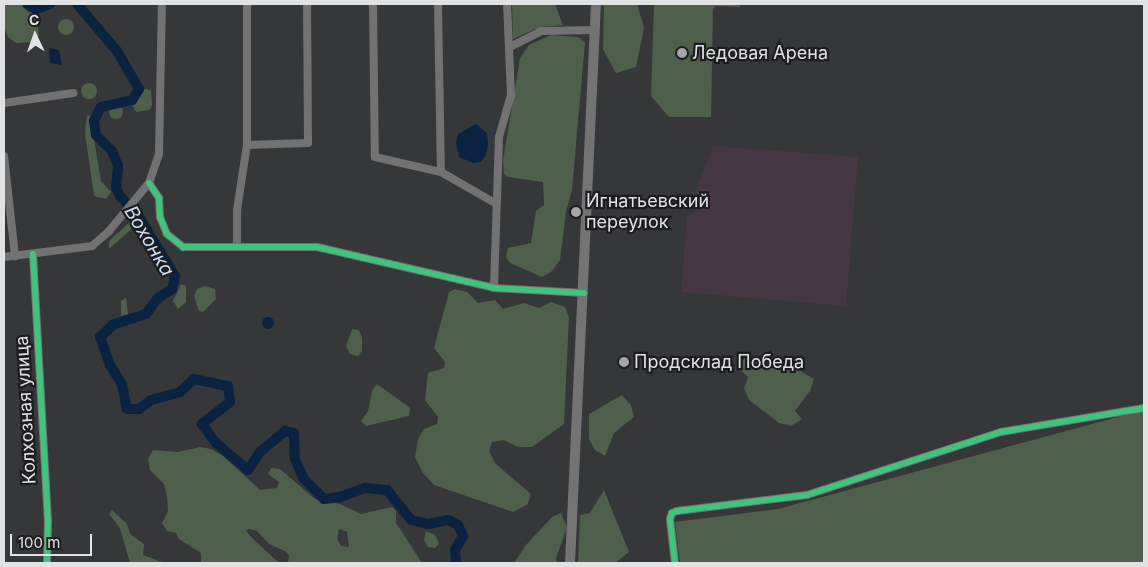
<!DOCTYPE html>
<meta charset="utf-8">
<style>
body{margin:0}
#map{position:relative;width:1148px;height:567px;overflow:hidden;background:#363738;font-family:Inter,sans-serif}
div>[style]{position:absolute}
.industrial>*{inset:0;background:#463842}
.green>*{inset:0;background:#4e604b}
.round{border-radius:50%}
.water>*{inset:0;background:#0a2340}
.river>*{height:10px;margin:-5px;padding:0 5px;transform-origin:5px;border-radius:5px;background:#0a2340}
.minor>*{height:8px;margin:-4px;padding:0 4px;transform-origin:4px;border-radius:4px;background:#727273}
.major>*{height:10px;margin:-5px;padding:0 5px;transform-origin:5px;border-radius:5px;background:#737374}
.cycleway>*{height:6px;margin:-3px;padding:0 3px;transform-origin:3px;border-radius:3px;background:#40c37c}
.dots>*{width:14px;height:14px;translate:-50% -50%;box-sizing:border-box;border:2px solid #1d1d1f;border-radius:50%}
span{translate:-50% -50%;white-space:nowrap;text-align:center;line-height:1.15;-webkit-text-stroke:4.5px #1d1d1f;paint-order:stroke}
.poi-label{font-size:18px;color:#e1e2e4}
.left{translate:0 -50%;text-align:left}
.street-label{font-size:18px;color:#e1e2e4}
.water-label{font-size:19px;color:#cbdef7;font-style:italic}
.frame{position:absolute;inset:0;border:5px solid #e1e2e4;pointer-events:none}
.north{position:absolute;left:10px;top:10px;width:50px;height:50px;-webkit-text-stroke:4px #1d1d1f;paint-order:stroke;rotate:357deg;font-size:14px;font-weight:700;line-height:20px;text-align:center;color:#e1e2e4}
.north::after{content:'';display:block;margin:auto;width:18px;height:22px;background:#e1e2e4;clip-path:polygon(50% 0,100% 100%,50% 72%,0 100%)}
.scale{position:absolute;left:10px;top:534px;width:82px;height:22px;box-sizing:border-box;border:2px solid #e1e2e4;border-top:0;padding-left:6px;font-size:15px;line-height:18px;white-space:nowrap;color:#e1e2e4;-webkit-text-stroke:4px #1d1d1f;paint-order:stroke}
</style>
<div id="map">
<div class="industrial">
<i style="clip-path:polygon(713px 146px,858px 157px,846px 306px,681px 292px,687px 216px,693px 214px,695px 193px)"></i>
</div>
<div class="green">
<i style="clip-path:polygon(4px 4px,21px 4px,28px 12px,37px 14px,39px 36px,35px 42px,16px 43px,8px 37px,4px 27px)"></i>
<i style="clip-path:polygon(512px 4px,555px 4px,563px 25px,540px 27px,513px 39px)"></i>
<i style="clip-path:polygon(604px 4px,637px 4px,644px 28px,636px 67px,616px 73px,603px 49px)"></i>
<i style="clip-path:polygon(654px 4px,740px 4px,740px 7px,715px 6px,713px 10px,711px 117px,669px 117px,651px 96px)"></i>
<i class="round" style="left:58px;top:19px;width:16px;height:16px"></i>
<i style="clip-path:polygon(551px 35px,578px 37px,585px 42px,572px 190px,566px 212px,560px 260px,551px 272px,542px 277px,510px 263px,506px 257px,508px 248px,531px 243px,536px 211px,544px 205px,543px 182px,508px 177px,504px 174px,503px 161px,520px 58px,529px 45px)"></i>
<i class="round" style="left:81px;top:83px;width:16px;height:16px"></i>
<i style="clip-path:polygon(144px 89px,151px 90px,152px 105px,149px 110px,136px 112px,133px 106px)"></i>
<i class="round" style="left:109px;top:105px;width:14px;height:14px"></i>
<i style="clip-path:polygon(87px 115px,90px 116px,101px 181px,111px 192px,106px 199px,94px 196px,85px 133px)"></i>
<i style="clip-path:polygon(133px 219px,134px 227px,109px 249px,109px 241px)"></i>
<i style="clip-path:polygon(181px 284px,186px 286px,186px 302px,178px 309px,173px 301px)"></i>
<i style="clip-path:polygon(205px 286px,215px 289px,216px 299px,203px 312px,199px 311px,194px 296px,197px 289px)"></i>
<i style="clip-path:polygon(455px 289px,467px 292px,478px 303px,495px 300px,503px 309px,524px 303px,539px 308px,551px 302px,565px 307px,569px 317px,564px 424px,532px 447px,518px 447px,504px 440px,492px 442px,489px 451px,495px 463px,531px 494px,528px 504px,513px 512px,434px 485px,423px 473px,415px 457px,418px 439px,424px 429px,437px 424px,438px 417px,425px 400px,428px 373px,444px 368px,445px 362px,434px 348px,449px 292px)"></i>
<i style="clip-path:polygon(126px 298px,128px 314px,121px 316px,121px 301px)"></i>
<i style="clip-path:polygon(352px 329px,359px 330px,362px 338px,362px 351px,358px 356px,350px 354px,346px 346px)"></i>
<i style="clip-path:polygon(745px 357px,769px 365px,794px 367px,814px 379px,810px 391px,795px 411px,802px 419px,791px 426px,779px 423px,749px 400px,744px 388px,748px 377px,738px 368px)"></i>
<i style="clip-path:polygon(377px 384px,410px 408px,409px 416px,366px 426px,361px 421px,368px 411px,372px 391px)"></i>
<i style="clip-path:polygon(622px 395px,631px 405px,634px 417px,614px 433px,605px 456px,595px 450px,589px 439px,589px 414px)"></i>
<i style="clip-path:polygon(1144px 410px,1144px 563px,680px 563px,675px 522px,778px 509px)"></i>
<i style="clip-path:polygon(evenodd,200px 447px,211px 449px,223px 456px,260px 490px,277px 488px,279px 482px,268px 474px,271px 468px,280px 469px,315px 499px,340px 504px,361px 514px,392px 507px,396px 511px,396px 523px,422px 563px,288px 563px,289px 555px,285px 551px,269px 544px,257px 531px,249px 529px,246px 531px,252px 538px,279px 563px,201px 563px,201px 553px,179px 539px,176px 533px,167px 531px,162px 523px,168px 511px,167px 496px,164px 484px,150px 470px,148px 459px,153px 450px,178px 452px,200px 447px,339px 529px,347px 532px,349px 547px,341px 546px,337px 539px,339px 529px)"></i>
<i style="clip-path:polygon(604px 490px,629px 552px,615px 563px,578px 563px,580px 515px,590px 513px)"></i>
<i style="clip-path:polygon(112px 510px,127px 524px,130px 534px,144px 544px,143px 555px,165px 563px,130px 563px,120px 528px,109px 514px)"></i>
<i style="clip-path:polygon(561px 513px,567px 528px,556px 558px,557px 563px,514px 563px,526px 545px,552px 517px)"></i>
<i style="clip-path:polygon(426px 531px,435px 535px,439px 543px,435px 548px,428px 547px,424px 540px)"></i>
</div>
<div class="water">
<i style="clip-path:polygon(49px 48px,59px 50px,62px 65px,50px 63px)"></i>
<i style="clip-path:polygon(476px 124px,487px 133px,488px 144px,486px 155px,481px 162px,473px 163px,459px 157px,456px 143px,458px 134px)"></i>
<i class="round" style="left:262px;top:317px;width:12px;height:12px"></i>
</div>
<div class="river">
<i style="left:27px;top:4px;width:10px;rotate:29deg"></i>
<i style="left:36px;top:9px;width:15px;rotate:-20deg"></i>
<i style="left:77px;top:4px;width:62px;rotate:49.6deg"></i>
<i style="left:117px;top:51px;width:44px;rotate:59.9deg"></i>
<i style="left:139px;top:89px;width:13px;rotate:122deg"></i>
<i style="left:132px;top:100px;width:32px;rotate:167deg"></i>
<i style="left:101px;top:107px;width:16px;rotate:117deg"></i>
<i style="left:94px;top:121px;width:14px;rotate:82deg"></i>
<i style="left:96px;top:135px;width:23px;rotate:45deg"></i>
<i style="left:112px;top:151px;width:16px;rotate:68deg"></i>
<i style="left:118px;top:166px;width:22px;rotate:95deg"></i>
<i style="left:116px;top:188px;width:9px;rotate:63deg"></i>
<i style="left:120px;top:196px;width:26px;rotate:47deg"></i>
<i style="left:138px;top:215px;width:71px;rotate:58.8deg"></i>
<i style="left:175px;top:276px;width:13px;rotate:103deg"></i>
<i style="left:172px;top:289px;width:17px;rotate:147deg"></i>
<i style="left:158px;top:298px;width:20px;rotate:127deg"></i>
<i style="left:146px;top:314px;width:35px;rotate:162deg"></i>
<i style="left:113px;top:325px;width:18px;rotate:137deg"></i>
<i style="left:100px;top:337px;width:30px;rotate:70deg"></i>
<i style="left:110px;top:365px;width:22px;rotate:58deg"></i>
<i style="left:122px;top:384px;width:25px;rotate:79deg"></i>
<i style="left:127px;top:409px;width:12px"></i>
<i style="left:139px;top:409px;width:15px;rotate:-37deg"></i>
<i style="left:151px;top:400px;width:30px;rotate:-15deg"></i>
<i style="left:180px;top:392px;width:19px;rotate:-43deg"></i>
<i style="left:194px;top:379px;width:35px;rotate:12deg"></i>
<i style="left:228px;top:386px;width:16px;rotate:83deg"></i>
<i style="left:230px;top:402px;width:36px;rotate:142deg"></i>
<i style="left:202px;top:424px;width:24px;rotate:54deg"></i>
<i style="left:216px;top:443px;width:42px;rotate:40.2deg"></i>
<i style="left:248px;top:470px;width:22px;rotate:-56deg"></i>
<i style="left:260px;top:452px;width:33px;rotate:-40deg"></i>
<i style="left:285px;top:431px;width:9px;rotate:13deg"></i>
<i style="left:294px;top:433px;width:26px;rotate:88deg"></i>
<i style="left:295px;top:459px;width:22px;rotate:66deg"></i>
<i style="left:304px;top:479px;width:28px;rotate:45deg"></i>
<i style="left:324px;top:499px;width:16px;rotate:-7deg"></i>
<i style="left:340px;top:497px;width:27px;rotate:-20deg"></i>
<i style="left:365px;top:488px;width:22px;rotate:5deg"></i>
<i style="left:387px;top:490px;width:38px;rotate:51deg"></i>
<i style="left:411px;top:520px;width:17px;rotate:13deg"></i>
<i style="left:428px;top:524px;width:21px;rotate:-11deg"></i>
<i style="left:449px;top:520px;width:10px;rotate:29deg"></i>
<i style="left:458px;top:525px;width:12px;rotate:66deg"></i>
<i style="left:463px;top:536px;width:16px;rotate:120deg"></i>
<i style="left:455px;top:550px;width:13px;rotate:86deg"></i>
</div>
<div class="minor">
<i style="left:373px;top:4px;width:153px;rotate:89.3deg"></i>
<i style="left:375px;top:157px;width:68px;rotate:12.8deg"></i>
<i style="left:441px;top:172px;width:62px;rotate:29.9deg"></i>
<i style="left:438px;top:4px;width:168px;rotate:89deg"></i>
<i style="left:510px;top:47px;width:35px;rotate:-27deg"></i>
<i style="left:541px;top:31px;width:54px;rotate:-1.1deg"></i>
<i style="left:4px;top:103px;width:70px;rotate:-8.2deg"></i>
<i style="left:247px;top:145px;width:61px;rotate:-1.9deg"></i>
<i style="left:308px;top:143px;width:139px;rotate:-90.4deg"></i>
<i style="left:4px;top:156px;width:101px;rotate:83.7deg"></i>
<i style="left:149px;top:183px;width:18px;rotate:56deg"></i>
<i style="left:159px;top:198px;width:19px;rotate:87deg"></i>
<i style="left:160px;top:217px;width:18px;rotate:68deg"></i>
<i style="left:167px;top:234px;width:21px;rotate:39deg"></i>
<i style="left:183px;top:247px;width:134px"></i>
<i style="left:317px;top:247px;width:182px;rotate:13deg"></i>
<i style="left:494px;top:288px;width:90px;rotate:3.2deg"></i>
<i style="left:237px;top:247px;width:37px;rotate:-90deg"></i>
<i style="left:237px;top:210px;width:66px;rotate:-81.3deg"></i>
<i style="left:247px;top:145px;width:141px;rotate:-90deg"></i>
<i style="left:33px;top:254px;width:267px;rotate:86.8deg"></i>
<i style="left:48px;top:521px;width:42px;rotate:91.4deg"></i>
<i style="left:4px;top:257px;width:89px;rotate:-7.1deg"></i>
<i style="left:92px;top:246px;width:23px;rotate:-41deg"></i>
<i style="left:109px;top:231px;width:62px;rotate:-50.2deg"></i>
<i style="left:149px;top:183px;width:31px;rotate:-71deg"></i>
<i style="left:159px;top:154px;width:150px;rotate:-88.9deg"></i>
<i style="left:494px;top:288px;width:151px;rotate:-88.1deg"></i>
<i style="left:499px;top:137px;width:44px;rotate:-74.1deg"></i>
<i style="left:511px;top:95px;width:91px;rotate:-92.5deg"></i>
<i style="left:675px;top:563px;width:44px;rotate:-96.5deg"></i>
<i style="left:670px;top:519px;width:6px;rotate:-72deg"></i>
<i style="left:672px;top:513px;width:5px;rotate:-22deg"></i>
<i style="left:677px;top:511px;width:131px;rotate:-7deg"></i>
<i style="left:807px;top:495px;width:204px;rotate:-18deg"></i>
<i style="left:1001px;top:432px;width:145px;rotate:-9.5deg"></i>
</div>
<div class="major">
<i style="left:570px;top:563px;width:560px;rotate:-87.34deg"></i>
</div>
<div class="cycleway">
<i style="left:149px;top:183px;width:18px;rotate:56deg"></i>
<i style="left:159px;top:198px;width:19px;rotate:87deg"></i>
<i style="left:160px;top:217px;width:18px;rotate:68deg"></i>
<i style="left:167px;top:234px;width:21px;rotate:39deg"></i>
<i style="left:183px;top:247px;width:134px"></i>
<i style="left:317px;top:247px;width:182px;rotate:13deg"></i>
<i style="left:494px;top:288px;width:90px;rotate:3.2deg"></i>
<i style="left:33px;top:254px;width:267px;rotate:86.8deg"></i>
<i style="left:48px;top:521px;width:42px;rotate:91.4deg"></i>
<i style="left:675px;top:563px;width:44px;rotate:-96.5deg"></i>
<i style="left:670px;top:519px;width:6px;rotate:-72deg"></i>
<i style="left:672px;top:513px;width:5px;rotate:-22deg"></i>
<i style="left:677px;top:511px;width:131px;rotate:-7deg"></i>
<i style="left:807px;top:495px;width:204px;rotate:-18deg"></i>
<i style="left:1001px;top:432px;width:145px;rotate:-9.5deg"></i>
</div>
<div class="dots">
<i style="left:682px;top:53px;background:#a5a6a8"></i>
<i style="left:576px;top:212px;background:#a5a6a8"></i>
<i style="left:624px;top:362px;background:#a5a6a8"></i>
</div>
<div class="poi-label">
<span class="left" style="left:692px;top:53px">Ледовая Арена</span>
<span class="left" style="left:586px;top:212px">Игнатьевский<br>переулок</span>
<span class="left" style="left:634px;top:362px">Продсклад Победа</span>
</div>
<div class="street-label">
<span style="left:26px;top:410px;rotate:-93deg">Колхозная улица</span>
</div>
<div class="water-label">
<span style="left:149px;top:241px;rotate:59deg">Вохонка</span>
</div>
<div class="frame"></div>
<div class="north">С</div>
<div class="scale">100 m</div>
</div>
